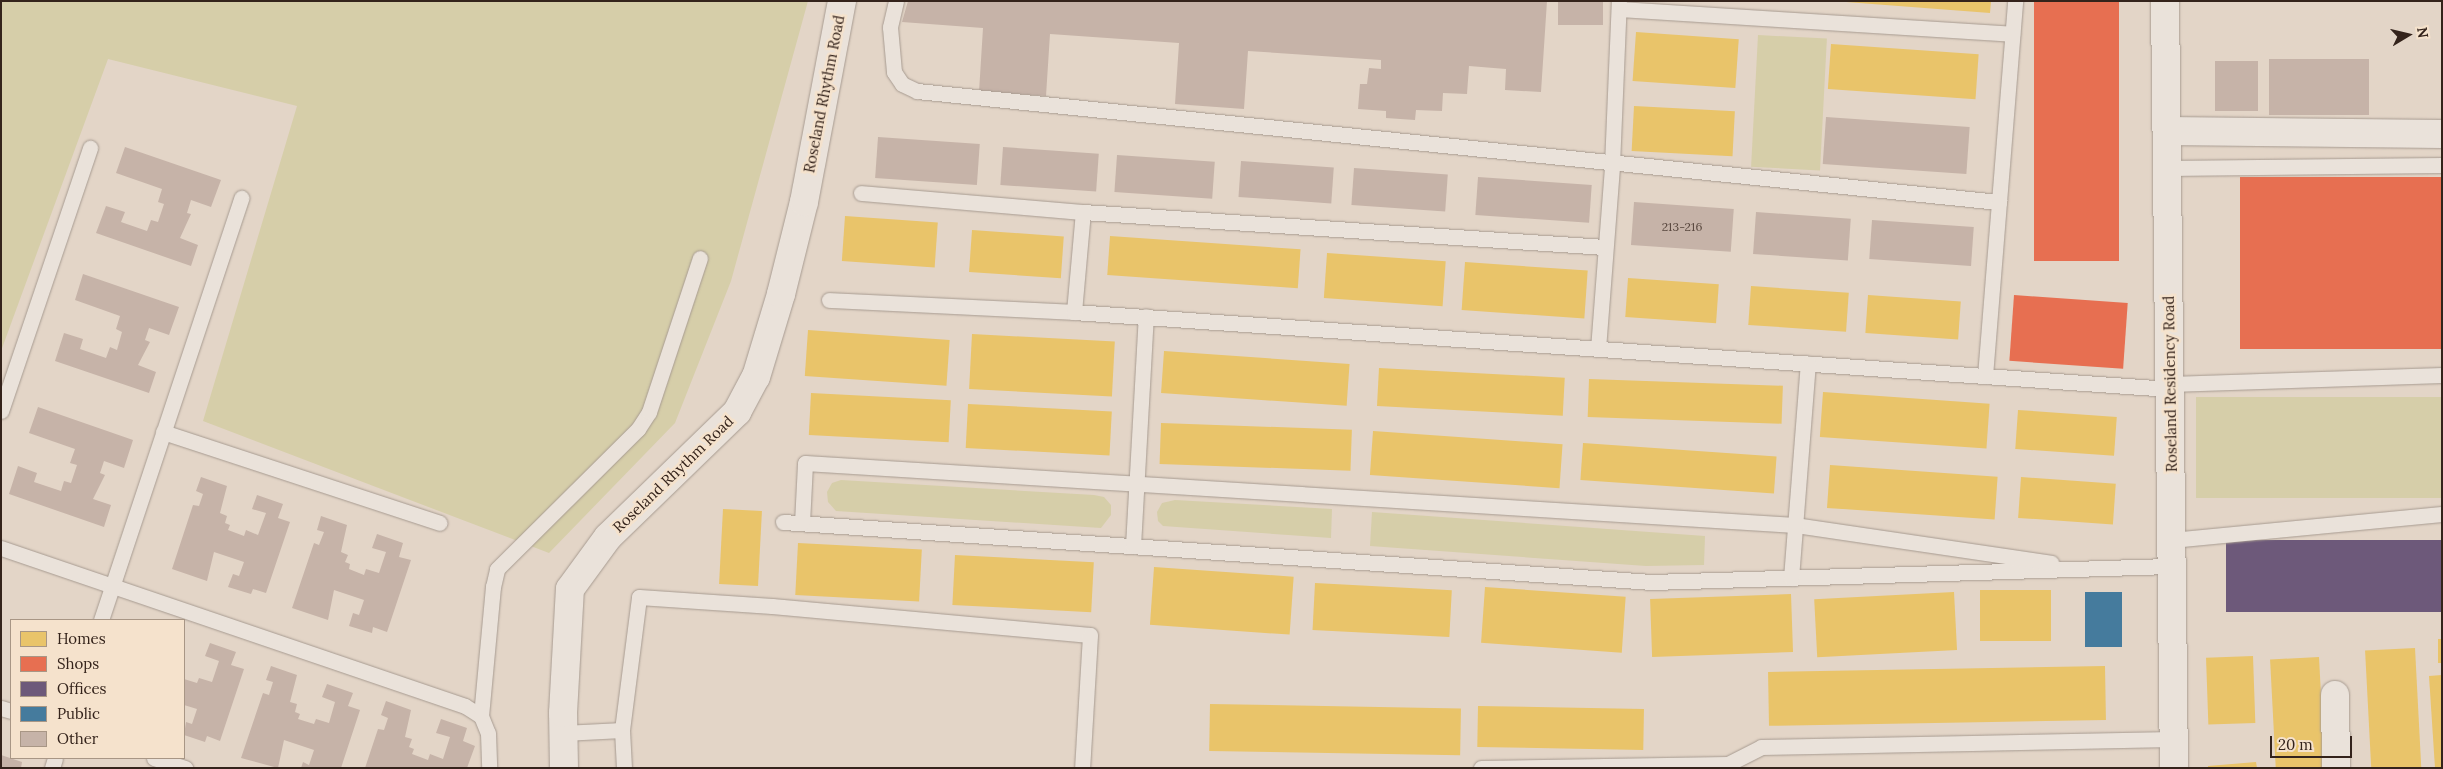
<!DOCTYPE html>
<style>
body{margin:0}
#map{position:relative;width:2443px;height:769px;overflow:hidden;background:#e3d5c7;font-family:Lora,serif}
div>[style]{position:absolute}
.green>*{inset:0;background:#d6cea9;transform-origin:0 0}
.homes>*{inset:0;background:#e9c46a;transform-origin:0 0}
.shops>*{inset:0;background:#e76f51;transform-origin:0 0}
.offices>*{inset:0;background:#6d597a;transform-origin:0 0}
.public>*{inset:0;background:#457b9d;transform-origin:0 0}
.building>*{inset:0;background:#c6b3a8;transform-origin:0 0}
.roads{filter:drop-shadow(0 0 1px #a79b91) drop-shadow(0 0 1px #a79b91)}
.lane>*{height:15px;margin:-7.5px;padding:0 7.5px;transform-origin:7.5px;border-radius:7.5px;background:#eae2da}
.street>*{height:28px;margin:-14px;padding:0 14px;transform-origin:14px;border-radius:14px;background:#eae2da}
.secondary>*{height:28px;margin:-14px;padding:0 14px;transform-origin:14px;border-radius:14px;background:#eae2da}
span{translate:-50% -50%;white-space:nowrap;text-align:center;line-height:1.15;-webkit-text-stroke:5px #f5e2cc;paint-order:stroke}
.number-label{font-size:12px;color:#58473e}
.number-label span{-webkit-text-stroke-width:0}
.street-label{font-size:15px;color:#34231b}
.frame{position:absolute;inset:0;border:2px solid #34231b;pointer-events:none}
.legend{position:absolute;left:10px;top:619px;width:175px;height:140px;box-sizing:border-box;background:#f5e2cc;border:1px solid #a89685;margin:0;padding:6px 9px;list-style:none;font-size:15px;color:#34231b}
.legend li{display:flex;align-items:center;gap:10px;height:25px}
.legend b{width:25px;border:1px solid #a89685}
.north{position:absolute;left:2383px;top:10px;width:50px;height:50px;-webkit-text-stroke:4px #f5e2cc;paint-order:stroke;rotate:81deg;font-size:14px;font-weight:700;line-height:20px;text-align:center;color:#34231b}
.north::after{content:'';display:block;margin:auto;width:18px;height:22px;background:#34231b;clip-path:polygon(50% 0,100% 100%,50% 72%,0 100%)}
.scale{position:absolute;left:2270px;top:736px;width:82px;height:22px;box-sizing:border-box;border:2px solid #34231b;border-top:0;padding-left:6px;font-size:15px;line-height:18px;white-space:nowrap;color:#34231b;-webkit-text-stroke:4px #f5e2cc;paint-order:stroke}
</style>
<div id="map">
<div class="green">
<i style="clip-path:polygon(1px 1px,808px 1px,731px 281px,675px 423px,549px 553px,203px 421px,297px 106px,108px 59px,1px 351px)"></i>
<i style="left:1758px;top:35px;width:69px;height:132px;rotate:3deg"></i>
<i style="left:2442px;top:397px;width:101px;height:246px;rotate:90deg"></i>
<i style="clip-path:polygon(841px 480px,1094px 495px,1104px 497px,1111px 505px,1111px 515px,1101px 528px,836px 511px,828px 502px,827px 492px,832px 483px)"></i>
<i style="clip-path:polygon(1175px 500px,1332px 509px,1331px 538px,1163px 526px,1158px 521px,1157px 512px,1162px 503px)"></i>
<i style="clip-path:polygon(1372px 512px,1705px 536px,1704px 565px,1646px 566px,1370px 546px)"></i>
</div>
<div class="homes">
<i style="clip-path:polygon(1833px 1px,1991px 1px,1990px 13px)"></i>
<i style="left:1636px;top:32px;width:103px;height:49px;rotate:4deg"></i>
<i style="left:1831px;top:44px;width:148px;height:45px;rotate:4deg"></i>
<i style="left:1634px;top:106px;width:101px;height:45px;rotate:3deg"></i>
<i style="left:845px;top:216px;width:93px;height:45px;rotate:4deg"></i>
<i style="left:972px;top:230px;width:92px;height:42px;rotate:4deg"></i>
<i style="left:1110px;top:236px;width:191px;height:39px;rotate:4deg"></i>
<i style="left:1327px;top:253px;width:119px;height:45px;rotate:4deg"></i>
<i style="left:1465px;top:262px;width:123px;height:48px;rotate:4deg"></i>
<i style="left:1628px;top:278px;width:91px;height:39px;rotate:4deg"></i>
<i style="left:1751px;top:286px;width:98px;height:39px;rotate:4deg"></i>
<i style="left:1868px;top:295px;width:93px;height:38px;rotate:4deg"></i>
<i style="left:808px;top:330px;width:142px;height:46px;rotate:4deg"></i>
<i style="left:972px;top:334px;width:143px;height:55px;rotate:3deg"></i>
<i style="left:1164px;top:351px;width:186px;height:42px;rotate:4deg"></i>
<i style="left:1379px;top:368px;width:186px;height:38px;rotate:3deg"></i>
<i style="left:1589px;top:379px;width:194px;height:38px;rotate:2deg"></i>
<i style="left:1823px;top:392px;width:167px;height:45px;rotate:4deg"></i>
<i style="left:811px;top:393px;width:140px;height:42px;rotate:3deg"></i>
<i style="left:968px;top:404px;width:144px;height:44px;rotate:3deg"></i>
<i style="left:2018px;top:410px;width:99px;height:39px;rotate:4deg"></i>
<i style="left:1161px;top:423px;width:191px;height:41px;rotate:2deg"></i>
<i style="left:1373px;top:431px;width:190px;height:44px;rotate:4deg"></i>
<i style="left:1583px;top:443px;width:194px;height:37px;rotate:4deg"></i>
<i style="left:1830px;top:465px;width:168px;height:43px;rotate:4deg"></i>
<i style="left:2021px;top:477px;width:95px;height:41px;rotate:4deg"></i>
<i style="left:723px;top:509px;width:39px;height:75px;rotate:3deg"></i>
<i style="left:798px;top:543px;width:124px;height:52px;rotate:3deg"></i>
<i style="left:955px;top:555px;width:139px;height:50px;rotate:3deg"></i>
<i style="left:1154px;top:567px;width:140px;height:58px;rotate:4deg"></i>
<i style="left:1315px;top:583px;width:137px;height:47px;rotate:3deg"></i>
<i style="left:1485px;top:587px;width:141px;height:56px;rotate:4deg"></i>
<i style="left:1980px;top:590px;width:71px;height:51px"></i>
<i style="left:1954px;top:592px;width:58px;height:140px;rotate:87deg"></i>
<i style="left:1791px;top:594px;width:58px;height:141px;rotate:88deg"></i>
<i style="left:2438px;top:639px;width:4px;height:24px"></i>
<i style="left:2415px;top:648px;width:120px;height:50px;rotate:87deg"></i>
<i style="left:2253px;top:656px;width:67px;height:47px;rotate:88deg"></i>
<i style="left:2319px;top:657px;width:111px;height:49px;rotate:87deg"></i>
<i style="left:2105px;top:666px;width:54px;height:337px;rotate:89deg"></i>
<i style="clip-path:polygon(2442px 675px,2442px 768px,2435px 768px,2429px 676px)"></i>
<i style="left:1210px;top:704px;width:251px;height:47px;rotate:1deg"></i>
<i style="left:1478px;top:706px;width:166px;height:41px;rotate:1deg"></i>
<i style="clip-path:polygon(2256px 762px,2257px 768px,2208px 768px,2208px 766px)"></i>
</div>
<div class="shops">
<i style="left:2034px;top:1px;width:85px;height:260px"></i>
<i style="left:2442px;top:177px;width:172px;height:202px;rotate:90deg"></i>
<i style="left:2014px;top:295px;width:114px;height:66px;rotate:4deg"></i>
</div>
<div class="offices">
<i style="left:2442px;top:540px;width:72px;height:216px;rotate:90deg"></i>
</div>
<div class="public">
<i style="left:2085px;top:592px;width:37px;height:55px"></i>
</div>
<div class="building">
<i style="clip-path:polygon(908px 1px,1547px 1px,1541px 92px,1505px 90px,1506px 69px,1469px 66px,1467px 94px,1443px 93px,1442px 111px,1416px 110px,1415px 120px,1386px 118px,1386px 111px,1358px 109px,1360px 84px,1367px 84px,1369px 68px,1381px 69px,1381px 60px,1248px 51px,1244px 109px,1175px 104px,1179px 43px,1050px 34px,1046px 96px,979px 92px,983px 28px,902px 22px)"></i>
<i style="left:1558px;top:1px;width:45px;height:24px"></i>
<i style="left:2269px;top:59px;width:100px;height:56px"></i>
<i style="left:2215px;top:61px;width:43px;height:50px"></i>
<i style="left:1826px;top:117px;width:144px;height:47px;rotate:4deg"></i>
<i style="left:878px;top:137px;width:102px;height:41px;rotate:4deg"></i>
<i style="clip-path:polygon(125px 147px,221px 180px,211px 207px,191px 200px,187px 213px,191px 214px,180px 238px,198px 245px,191px 266px,96px 233px,106px 206px,125px 212px,121px 222px,147px 231px,151px 220px,158px 222px,164px 204px,158px 202px,162px 189px,116px 173px)"></i>
<i style="left:1003px;top:147px;width:96px;height:38px;rotate:4deg"></i>
<i style="left:1117px;top:155px;width:98px;height:37px;rotate:4deg"></i>
<i style="left:1241px;top:161px;width:93px;height:36px;rotate:4deg"></i>
<i style="left:1354px;top:168px;width:94px;height:37px;rotate:4deg"></i>
<i style="left:1478px;top:177px;width:114px;height:38px;rotate:4deg"></i>
<i style="left:1634px;top:202px;width:100px;height:43px;rotate:4deg"></i>
<i style="left:1756px;top:212px;width:95px;height:42px;rotate:4deg"></i>
<i style="left:1872px;top:220px;width:102px;height:39px;rotate:4deg"></i>
<i style="clip-path:polygon(83px 274px,179px 307px,169px 335px,149px 328px,145px 340px,150px 342px,138px 365px,156px 372px,149px 393px,55px 361px,64px 333px,83px 339px,80px 349px,106px 358px,110px 347px,117px 350px,122px 332px,116px 329px,120px 316px,75px 300px)"></i>
<i style="clip-path:polygon(38px 407px,133px 440px,124px 468px,104px 461px,100px 473px,105px 475px,93px 499px,111px 505px,104px 527px,9px 494px,18px 466px,37px 473px,34px 482px,61px 491px,64px 481px,71px 483px,77px 465px,70px 463px,75px 449px,29px 433px)"></i>
<i style="clip-path:polygon(201px 477px,227px 486px,220px 513px,227px 516px,225px 523px,230px 525px,228px 530px,244px 536px,246px 530px,258px 535px,266px 513px,252px 509px,257px 495px,283px 504px,278px 518px,290px 522px,266px 593px,253px 589px,251px 594px,228px 587px,233px 574px,239px 576px,244px 562px,214px 552px,207px 581px,172px 569px,193px 505px,199px 506px,203px 494px,196px 491px)"></i>
<i style="clip-path:polygon(321px 516px,347px 525px,341px 552px,348px 555px,345px 562px,350px 564px,349px 569px,364px 575px,366px 569px,379px 573px,386px 552px,372px 548px,377px 534px,403px 543px,399px 557px,411px 560px,387px 632px,373px 627px,372px 633px,349px 626px,353px 613px,359px 615px,364px 600px,334px 590px,328px 620px,292px 608px,314px 543px,319px 545px,324px 532px,317px 530px)"></i>
<i style="clip-path:polygon(210px 643px,236px 652px,231px 665px,244px 669px,220px 741px,207px 736px,205px 742px,184px 735px,186px 722px,192px 724px,197px 709px,184px 705px,184px 679px,197px 683px,199px 678px,212px 682px,219px 661px,205px 656px)"></i>
<i style="clip-path:polygon(271px 666px,297px 675px,290px 702px,297px 704px,295px 712px,300px 714px,298px 719px,314px 724px,316px 719px,329px 723px,335px 702px,322px 697px,327px 684px,353px 693px,348px 706px,360px 710px,341px 768px,301px 768px,303px 762px,309px 765px,314px 750px,284px 740px,278px 768px,241px 758px,263px 693px,269px 695px,273px 682px,266px 680px)"></i>
<i style="clip-path:polygon(386px 701px,411px 710px,405px 737px,412px 739px,409px 747px,414px 749px,412px 754px,428px 760px,430px 754px,443px 759px,450px 737px,436px 733px,441px 719px,467px 728px,463px 741px,475px 746px,467px 768px,365px 768px,378px 729px,384px 730px,388px 718px,381px 715px)"></i>
<i style="clip-path:polygon(1px 755px,22px 762px,21px 768px,1px 768px)"></i>
</div>
<div class="roads">
<div class="lane">
<i style="left:896px;top:1px;width:27px;rotate:103deg"></i>
<i style="left:890px;top:27px;width:45px;rotate:84.9deg"></i>
<i style="left:894px;top:72px;width:14px;rotate:56deg"></i>
<i style="left:902px;top:84px;width:17px;rotate:25deg"></i>
<i style="left:917px;top:91px;width:1088px;rotate:5.86deg"></i>
<i style="left:1619px;top:9px;width:394px;rotate:3.6deg"></i>
<i style="left:2167px;top:168px;width:275px;rotate:-0.6deg"></i>
<i style="left:861px;top:193px;width:223px;rotate:4.9deg"></i>
<i style="left:1083px;top:212px;width:522px;rotate:3.84deg"></i>
<i style="left:829px;top:300px;width:245px;rotate:2.8deg"></i>
<i style="left:1074px;top:312px;width:1099px;rotate:4.02deg"></i>
<i style="left:1074px;top:312px;width:100px;rotate:-84.9deg"></i>
<i style="left:1598px;top:349px;width:185px;rotate:-85.6deg"></i>
<i style="left:1612px;top:165px;width:164px;rotate:-87.6deg"></i>
<i style="left:1985px;top:376px;width:376px;rotate:-85.4deg"></i>
<i style="left:2170px;top:384px;width:272px;rotate:-1.9deg"></i>
<i style="left:1px;top:411px;width:278px;rotate:-71.3deg"></i>
<i style="left:163px;top:432px;width:291px;rotate:18.2deg"></i>
<i style="left:783px;top:522px;width:871px;rotate:3.95deg"></i>
<i style="left:1652px;top:582px;width:519px;rotate:-1.77deg"></i>
<i style="left:802px;top:523px;width:60px;rotate:-87.1deg"></i>
<i style="left:805px;top:463px;width:992px;rotate:3.58deg"></i>
<i style="left:1795px;top:525px;width:259px;rotate:8.4deg"></i>
<i style="left:2171px;top:540px;width:272px;rotate:-5.5deg"></i>
<i style="left:1133px;top:546px;width:230px;rotate:-86.8deg"></i>
<i style="left:1px;top:548px;width:490px;rotate:18.8deg"></i>
<i style="left:465px;top:706px;width:19px;rotate:32deg"></i>
<i style="left:481px;top:716px;width:18px;rotate:68deg"></i>
<i style="left:488px;top:733px;width:35px;rotate:88deg"></i>
<i style="left:1791px;top:578px;width:215px;rotate:-85.5deg"></i>
<i style="left:101px;top:620px;width:445px;rotate:-71.6deg"></i>
<i style="left:1px;top:708px;width:10px;rotate:17deg"></i>
<i style="left:481px;top:716px;width:130px;rotate:-84.7deg"></i>
<i style="left:493px;top:587px;width:18px;rotate:-77deg"></i>
<i style="left:497px;top:569px;width:199px;rotate:-44.8deg"></i>
<i style="left:638px;top:429px;width:20px;rotate:-57deg"></i>
<i style="left:649px;top:412px;width:162px;rotate:-71.7deg"></i>
<i style="left:563px;top:733px;width:59px;rotate:-2.9deg"></i>
<i style="left:154px;top:758px;width:33px;rotate:18deg"></i>
<i style="left:52px;top:768px;width:10px;rotate:-73deg"></i>
<i style="left:624px;top:768px;width:38px;rotate:-93deg"></i>
<i style="left:622px;top:730px;width:134px;rotate:-82.7deg"></i>
<i style="left:639px;top:597px;width:133px;rotate:3.9deg"></i>
<i style="left:772px;top:606px;width:319px;rotate:5.2deg"></i>
<i style="left:1090px;top:635px;width:133px;rotate:93.4deg"></i>
<i style="left:1481px;top:768px;width:247px;rotate:-0.9deg"></i>
<i style="left:1728px;top:764px;width:37px;rotate:-27deg"></i>
<i style="left:1761px;top:747px;width:412px;rotate:-1.1deg"></i>
</div>
<div class="street">
<i style="left:2167px;top:131px;width:275px;rotate:0.6deg"></i>
<i style="left:2335px;top:695px;width:73px;rotate:89.2deg"></i>
<i style="left:564px;top:768px;width:55px;rotate:-91deg"></i>
<i style="left:563px;top:713px;width:124px;rotate:-86.8deg"></i>
<i style="left:570px;top:589px;width:64px;rotate:-53.8deg"></i>
<i style="left:608px;top:537px;width:180px;rotate:-44.1deg"></i>
<i style="left:737px;top:412px;width:40px;rotate:-62deg"></i>
<i style="left:756px;top:377px;width:87px;rotate:-73.2deg"></i>
<i style="left:781px;top:294px;width:95px;rotate:-76deg"></i>
<i style="left:804px;top:202px;width:205px;rotate:-79.3deg"></i>
</div>
<div class="secondary">
<i style="left:2165px;top:1px;width:767px;rotate:89.33deg"></i>
</div>
</div>
<div class="number-label">
<span style="left:1682px;top:227px">213-216</span>
</div>
<div class="street-label">
<span style="left:824px;top:94px;rotate:-79deg">Roseland Rhythm Road</span>
<span style="left:2170px;top:384px;rotate:-91deg">Roseland Residency Road</span>
<span style="left:673px;top:474px;rotate:-44deg">Roseland Rhythm Road</span>
</div>
<div class="frame"></div>
<ul class="legend">
<li><b style="height:14px;background:#e9c46a"></b>Homes</li>
<li><b style="height:14px;background:#e76f51"></b>Shops</li>
<li><b style="height:14px;background:#6d597a"></b>Offices</li>
<li><b style="height:14px;background:#457b9d"></b>Public</li>
<li><b style="height:14px;background:#c6b3a8"></b>Other</li>
</ul>
<div class="north">N</div>
<div class="scale">20 m</div>
</div>
